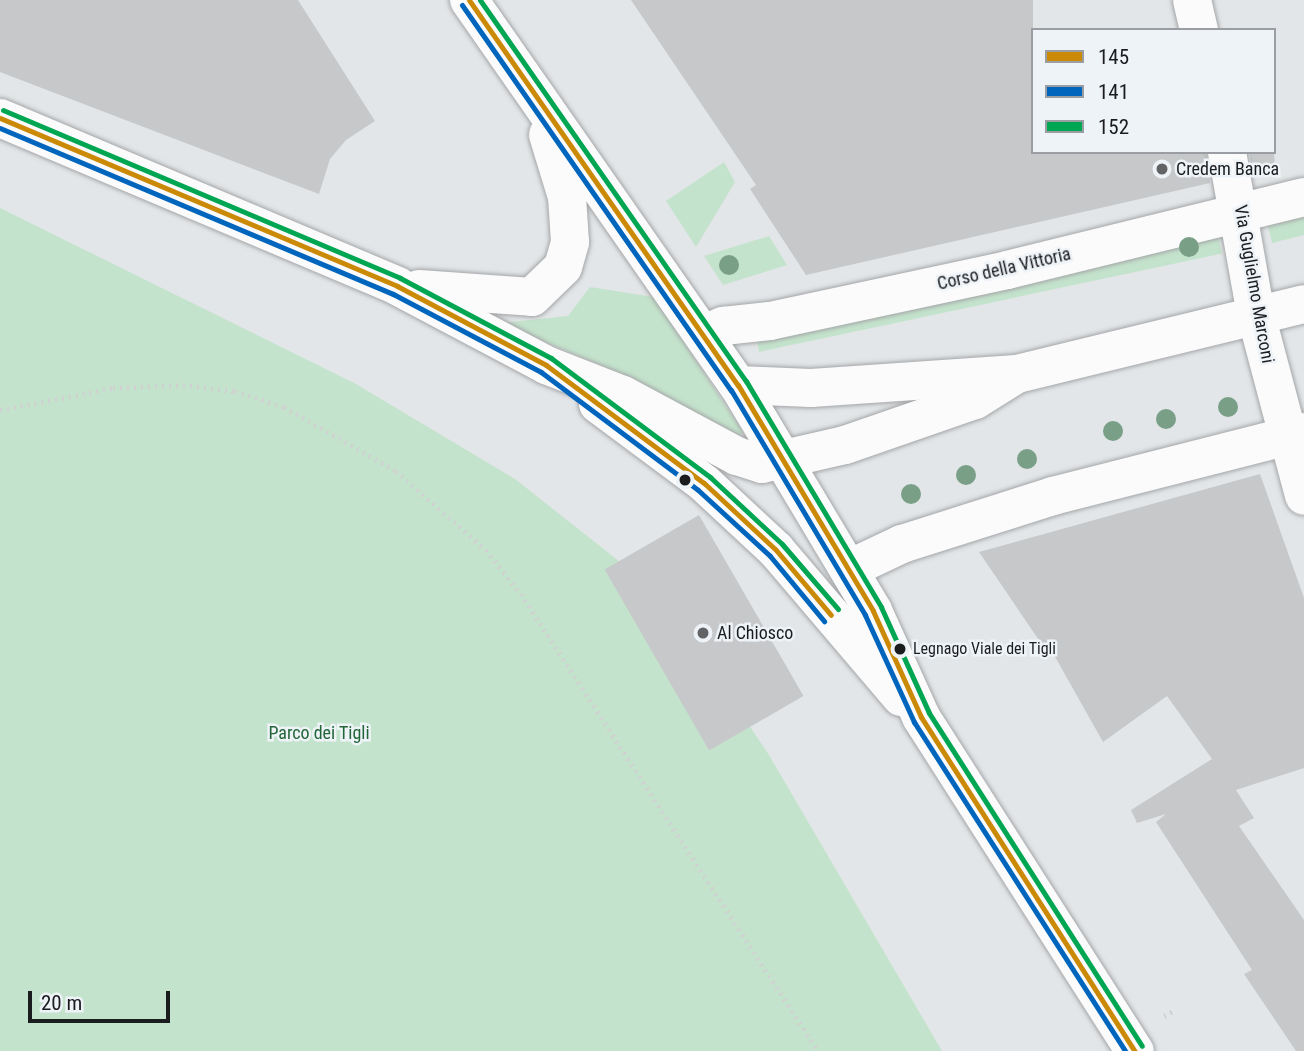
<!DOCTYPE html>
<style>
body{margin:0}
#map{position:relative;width:1304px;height:1051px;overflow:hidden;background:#e3e6e8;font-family:"Roboto Condensed",sans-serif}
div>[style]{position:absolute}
.green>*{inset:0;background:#c4e3cc;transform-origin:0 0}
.building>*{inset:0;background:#c6c8ca;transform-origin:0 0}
.path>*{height:4.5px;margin-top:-2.25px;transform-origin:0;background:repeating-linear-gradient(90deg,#d0d1d1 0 2px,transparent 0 7px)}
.roads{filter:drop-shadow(0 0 2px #a4a6a8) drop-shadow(0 0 2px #a4a6a8)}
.minor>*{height:38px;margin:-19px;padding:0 19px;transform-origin:19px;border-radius:19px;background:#fbfbfc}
.bus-1>*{height:5px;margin:-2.5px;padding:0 2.5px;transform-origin:2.5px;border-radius:2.5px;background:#cb8a06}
.bus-2>*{height:5px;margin:-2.5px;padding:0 2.5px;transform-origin:2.5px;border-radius:2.5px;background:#0065bd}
.bus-3>*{height:5px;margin:-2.5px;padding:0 2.5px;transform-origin:2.5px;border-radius:2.5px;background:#00a651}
.trees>*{width:20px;height:20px;margin:-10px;border-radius:50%;background:#799f87}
.dots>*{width:19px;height:19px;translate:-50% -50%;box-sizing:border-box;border:4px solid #eef3f8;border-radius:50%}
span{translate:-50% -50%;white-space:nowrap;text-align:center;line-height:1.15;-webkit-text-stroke:5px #eef3f8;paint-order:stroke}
.bus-label{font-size:16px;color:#1b1c1e}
.left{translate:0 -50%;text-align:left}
.poi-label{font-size:18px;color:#1b1c1e}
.street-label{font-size:18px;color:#1b1c1e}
.park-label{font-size:18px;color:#226537}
.legend{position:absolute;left:1031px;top:28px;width:245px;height:126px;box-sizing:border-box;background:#eef3f8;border:2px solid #9a9da1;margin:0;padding:9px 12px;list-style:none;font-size:21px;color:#1b1c1e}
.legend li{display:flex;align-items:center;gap:14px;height:35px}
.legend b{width:35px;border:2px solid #9a9da1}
.scale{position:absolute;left:28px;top:991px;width:142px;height:32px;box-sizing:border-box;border:4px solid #1b1c1e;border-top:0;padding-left:9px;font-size:21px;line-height:24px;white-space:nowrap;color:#1b1c1e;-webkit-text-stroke:5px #eef3f8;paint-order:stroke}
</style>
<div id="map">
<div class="green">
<i style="clip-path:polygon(724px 162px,735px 182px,696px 247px,666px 201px)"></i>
<i style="clip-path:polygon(0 208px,356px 384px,515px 479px,624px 565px,686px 631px,769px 755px,942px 1051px,0 1051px)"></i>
<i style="clip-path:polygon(1304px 214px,1304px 235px,1272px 243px,1267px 222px)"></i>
<i style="left:1218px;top:235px;width:19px;height:473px;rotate:78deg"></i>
<i style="clip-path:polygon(769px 236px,787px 265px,723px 285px,704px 256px)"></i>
<i style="clip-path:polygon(590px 287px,654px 297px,743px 432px,737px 438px,612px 370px,501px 323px,568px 316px)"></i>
</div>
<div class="building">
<i style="clip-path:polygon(0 0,298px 0,375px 121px,346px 140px,330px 159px,319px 194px,0 72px)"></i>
<i style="clip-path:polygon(631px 0,1033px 0,1033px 152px,1206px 152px,1210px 183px,806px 275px,750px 189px,756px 185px)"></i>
<i style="clip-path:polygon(1249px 152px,1274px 152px,1275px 169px,1253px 174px)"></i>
<i style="clip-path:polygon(1260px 474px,1304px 598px,1304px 768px,1236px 790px,1254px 818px,1239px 826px,1304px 920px,1304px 1051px,1296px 1051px,1244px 974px,1252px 970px,1156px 822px,1166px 814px,1137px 823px,1131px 810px,1212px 759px,1167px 696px,1103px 742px,1049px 646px,1045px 649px,979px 552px)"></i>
<i style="left:699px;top:515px;width:209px;height:109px;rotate:60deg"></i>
</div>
<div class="path">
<i style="left:0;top:410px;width:115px;rotate:-11deg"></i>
<i style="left:113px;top:388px;width:70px;rotate:-2.5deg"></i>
<i style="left:183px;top:385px;width:52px;rotate:6.6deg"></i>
<i style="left:235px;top:391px;width:52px;rotate:18.1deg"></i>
<i style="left:284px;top:407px;width:129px;rotate:29.7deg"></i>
<i style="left:396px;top:471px;width:120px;rotate:41.3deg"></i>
<i style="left:486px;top:550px;width:56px;rotate:51.5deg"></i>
<i style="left:521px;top:594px;width:545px;rotate:56.98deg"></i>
<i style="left:1164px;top:1016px;width:10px;rotate:-29deg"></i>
</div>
<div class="roads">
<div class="minor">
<i style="left:469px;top:0;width:470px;rotate:55.1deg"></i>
<i style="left:738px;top:385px;width:263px;rotate:59.1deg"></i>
<i style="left:873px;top:611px;width:116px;rotate:65.6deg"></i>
<i style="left:921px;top:717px;width:397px;rotate:57.4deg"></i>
<i style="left:1192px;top:0;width:31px;rotate:77deg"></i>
<i style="left:0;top:118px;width:431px;rotate:22.9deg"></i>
<i style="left:397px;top:286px;width:169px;rotate:27.9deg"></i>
<i style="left:546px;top:365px;width:83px;rotate:21.3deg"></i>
<i style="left:623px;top:395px;width:129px;rotate:28.2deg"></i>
<i style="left:737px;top:456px;width:26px;rotate:18deg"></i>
<i style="left:762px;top:464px;width:85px;rotate:-12.9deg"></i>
<i style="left:845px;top:445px;width:138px;rotate:-19.1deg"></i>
<i style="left:975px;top:400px;width:49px;rotate:-31.8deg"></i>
<i style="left:1227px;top:152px;width:166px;rotate:79.9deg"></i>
<i style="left:1256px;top:315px;width:187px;rotate:75.1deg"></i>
<i style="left:419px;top:289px;width:113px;rotate:4deg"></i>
<i style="left:532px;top:297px;width:43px;rotate:-44.1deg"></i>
<i style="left:563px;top:267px;width:26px;rotate:-74deg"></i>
<i style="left:570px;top:242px;width:45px;rotate:-93.8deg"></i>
<i style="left:567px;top:197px;width:65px;rotate:-107deg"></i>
<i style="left:704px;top:334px;width:21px;rotate:-23deg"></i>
<i style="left:723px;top:326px;width:47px;rotate:-6.1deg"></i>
<i style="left:770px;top:321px;width:242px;rotate:-12.1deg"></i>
<i style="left:1007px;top:270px;width:306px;rotate:-13.8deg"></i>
<i style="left:738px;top:385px;width:73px;rotate:2.4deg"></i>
<i style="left:811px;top:388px;width:206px;rotate:-3.9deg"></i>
<i style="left:1017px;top:374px;width:295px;rotate:-13.7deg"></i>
<i style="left:598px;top:404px;width:132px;rotate:36.7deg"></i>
<i style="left:704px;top:483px;width:98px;rotate:42.9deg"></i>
<i style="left:776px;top:550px;width:193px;rotate:49.6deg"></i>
<i style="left:849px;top:569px;width:59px;rotate:-25.3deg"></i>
<i style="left:902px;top:544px;width:158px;rotate:-17.6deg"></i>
<i style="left:1053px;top:496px;width:259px;rotate:-14.3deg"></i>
</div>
</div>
<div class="bus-1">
<i style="left:469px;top:0;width:470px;rotate:55.1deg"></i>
<i style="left:738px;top:385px;width:263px;rotate:59.1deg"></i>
<i style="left:873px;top:611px;width:116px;rotate:65.6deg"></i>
<i style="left:921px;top:717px;width:397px;rotate:57.4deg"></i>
<i style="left:0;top:118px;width:431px;rotate:22.9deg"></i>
<i style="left:397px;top:286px;width:169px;rotate:27.9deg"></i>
<i style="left:546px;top:365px;width:197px;rotate:36.8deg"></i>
<i style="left:704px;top:483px;width:98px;rotate:42.9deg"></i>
<i style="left:776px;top:550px;width:85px;rotate:49.8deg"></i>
</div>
<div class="bus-2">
<i style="left:462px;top:5px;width:470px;rotate:55.1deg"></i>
<i style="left:731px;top:390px;width:262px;rotate:59.2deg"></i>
<i style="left:865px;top:615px;width:118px;rotate:65.4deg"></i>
<i style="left:914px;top:722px;width:391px;rotate:57.3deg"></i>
<i style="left:0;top:128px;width:427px;rotate:22.9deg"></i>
<i style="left:393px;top:294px;width:167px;rotate:27.8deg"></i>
<i style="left:541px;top:372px;width:196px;rotate:36.9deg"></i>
<i style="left:698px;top:490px;width:98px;rotate:42.5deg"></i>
<i style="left:770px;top:556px;width:85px;rotate:50.3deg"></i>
</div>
<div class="bus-3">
<i style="left:480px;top:0;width:465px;rotate:55.1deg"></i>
<i style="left:746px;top:381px;width:263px;rotate:59.1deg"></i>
<i style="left:881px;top:607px;width:116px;rotate:65.6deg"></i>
<i style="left:929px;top:713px;width:395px;rotate:57.4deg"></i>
<i style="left:3px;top:110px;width:431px;rotate:22.9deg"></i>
<i style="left:400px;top:278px;width:171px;rotate:27.9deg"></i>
<i style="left:551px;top:358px;width:199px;rotate:36.8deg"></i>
<i style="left:710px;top:477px;width:98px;rotate:42.9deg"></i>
<i style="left:782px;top:544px;width:86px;rotate:49.3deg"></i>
</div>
<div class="trees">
<i style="left:1189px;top:247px"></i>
<i style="left:729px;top:265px"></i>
<i style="left:1228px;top:407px"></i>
<i style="left:1166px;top:419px"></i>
<i style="left:1113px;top:431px"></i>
<i style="left:1027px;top:459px"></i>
<i style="left:966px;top:475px"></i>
<i style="left:911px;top:494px"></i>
</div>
<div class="dots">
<i style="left:1162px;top:169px;background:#616365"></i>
<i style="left:685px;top:480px;background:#1b1c1e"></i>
<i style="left:703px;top:633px;background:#616365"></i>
<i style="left:900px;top:649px;background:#1b1c1e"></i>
</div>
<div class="bus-label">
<span class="left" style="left:913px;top:649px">Legnago Viale dei Tigli</span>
</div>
<div class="poi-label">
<span class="left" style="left:1176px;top:169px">Credem Banca</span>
<span class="left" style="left:717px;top:633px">Al Chiosco</span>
</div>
<div class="street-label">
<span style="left:1004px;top:269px;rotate:-13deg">Corso della Vittoria</span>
<span style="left:1254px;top:284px;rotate:80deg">Via Guglielmo Marconi</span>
</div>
<div class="park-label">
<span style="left:319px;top:733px">Parco dei Tigli</span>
</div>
<ul class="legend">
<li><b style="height:9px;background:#cb8a06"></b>145</li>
<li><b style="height:9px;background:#0065bd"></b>141</li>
<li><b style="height:9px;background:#00a651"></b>152</li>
</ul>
<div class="scale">20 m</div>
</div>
